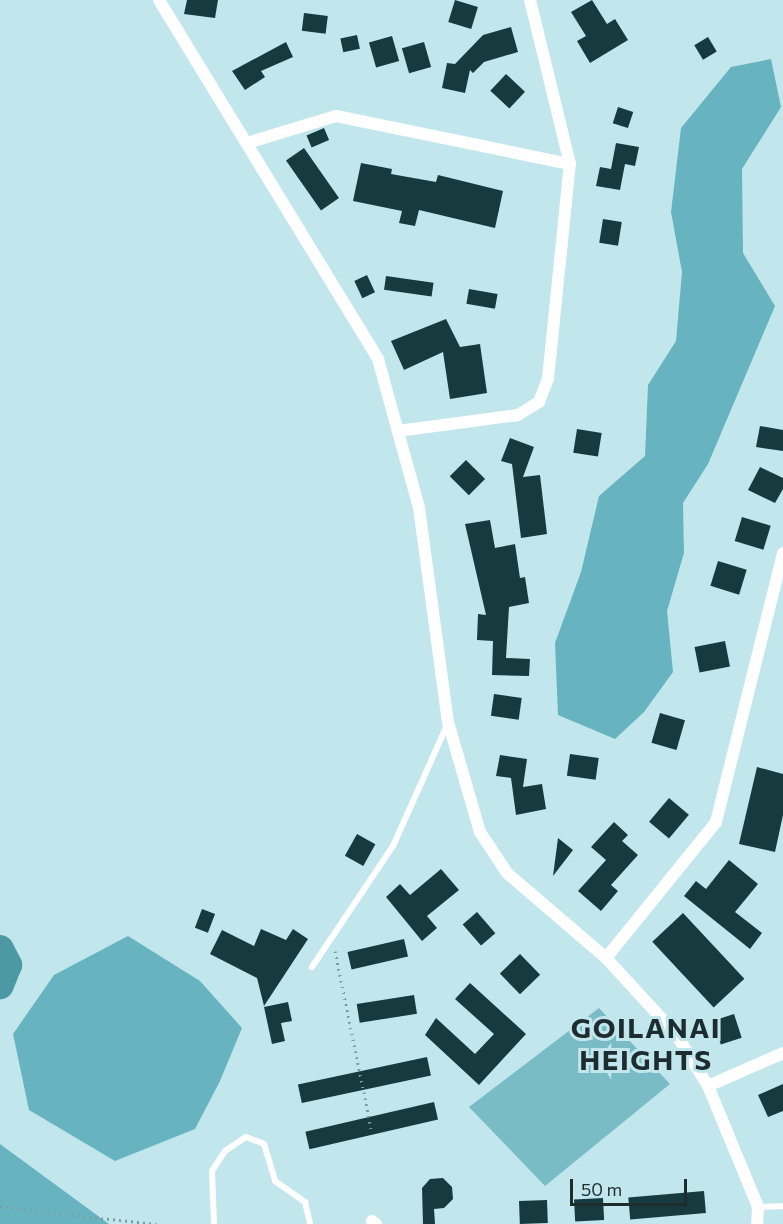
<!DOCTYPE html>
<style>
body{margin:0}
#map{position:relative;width:783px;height:1224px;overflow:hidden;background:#c1e7ed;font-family:Commissioner,sans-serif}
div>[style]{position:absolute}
.green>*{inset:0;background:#79bcc6}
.forest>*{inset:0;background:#67b4c0}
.river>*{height:28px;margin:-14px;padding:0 14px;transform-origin:14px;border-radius:14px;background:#4c99a4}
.building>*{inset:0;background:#173a3f;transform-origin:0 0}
.path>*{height:3px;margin-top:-1.5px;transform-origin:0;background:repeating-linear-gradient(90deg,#7e9b9f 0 1.5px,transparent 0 6px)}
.service>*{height:6px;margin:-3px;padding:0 3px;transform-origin:3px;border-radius:3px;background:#fff}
.minor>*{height:12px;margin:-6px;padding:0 6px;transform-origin:6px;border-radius:6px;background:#fff}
span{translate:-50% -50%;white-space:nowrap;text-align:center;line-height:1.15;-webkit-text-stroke:6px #c1e7ed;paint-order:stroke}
.district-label{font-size:28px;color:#1d2c2f;font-weight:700;letter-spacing:1.5px}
.scale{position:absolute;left:570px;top:1179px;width:117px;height:27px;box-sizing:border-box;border:3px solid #1d2c2f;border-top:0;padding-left:8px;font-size:18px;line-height:21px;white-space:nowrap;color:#1d2c2f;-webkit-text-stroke:4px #c1e7ed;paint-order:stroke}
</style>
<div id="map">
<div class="green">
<i style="clip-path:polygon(599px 1008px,670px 1084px,545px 1186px,469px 1107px)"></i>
</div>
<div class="forest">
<i style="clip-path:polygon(771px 59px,781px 107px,742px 169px,743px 253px,775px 306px,708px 464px,683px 503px,684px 553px,667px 611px,673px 672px,644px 712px,615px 739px,558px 715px,555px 643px,581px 572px,599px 496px,645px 456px,648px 385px,676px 341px,682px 272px,671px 212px,681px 128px,731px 67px)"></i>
<i style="clip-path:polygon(128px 936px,200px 981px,242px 1028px,220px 1081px,195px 1129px,115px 1161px,29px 1110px,13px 1034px,54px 975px)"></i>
<i style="clip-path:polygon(0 1144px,109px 1224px,0 1224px)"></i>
</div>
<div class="river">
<i style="left:0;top:949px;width:18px;rotate:63deg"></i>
<i style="left:8px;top:965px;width:22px;rotate:112deg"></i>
</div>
<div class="building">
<i style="clip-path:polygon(187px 0,218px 0,215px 18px,184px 14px)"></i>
<i style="left:455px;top:0;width:24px;height:23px;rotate:17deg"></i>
<i style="clip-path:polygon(592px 0,607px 24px,615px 19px,628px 40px,590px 63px,577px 41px,586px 36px,571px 12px)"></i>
<i style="left:304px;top:13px;width:24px;height:18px;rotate:7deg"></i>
<i style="clip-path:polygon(511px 27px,518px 52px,484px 62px,473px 73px,470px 70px,465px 93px,442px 88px,447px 63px,455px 64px,483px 35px)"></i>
<i style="left:357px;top:35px;width:14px;height:17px;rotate:78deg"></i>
<i style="left:392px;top:36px;width:26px;height:24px;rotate:74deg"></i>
<i style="left:708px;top:37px;width:17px;height:16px;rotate:59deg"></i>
<i style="clip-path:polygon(286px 42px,293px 57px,261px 71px,265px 77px,245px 90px,232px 71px)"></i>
<i style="left:424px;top:42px;width:26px;height:23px;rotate:74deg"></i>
<i style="left:506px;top:74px;width:26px;height:23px;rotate:43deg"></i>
<i style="left:618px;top:107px;width:16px;height:17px;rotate:18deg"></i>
<i style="left:324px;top:128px;width:13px;height:19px;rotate:67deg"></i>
<i style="clip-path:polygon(616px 143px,639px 147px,635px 166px,625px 164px,620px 190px,596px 186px,600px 167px,611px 169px)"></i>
<i style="left:304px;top:148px;width:61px;height:22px;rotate:55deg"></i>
<i style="clip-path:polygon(361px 163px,392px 169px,391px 174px,436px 182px,438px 175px,503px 191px,495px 228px,419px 210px,415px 226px,399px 223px,402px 211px,353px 201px)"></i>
<i style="left:603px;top:219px;width:19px;height:24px;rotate:9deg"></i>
<i style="left:367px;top:275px;width:19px;height:14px;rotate:65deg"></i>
<i style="left:386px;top:276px;width:48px;height:14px;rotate:8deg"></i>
<i style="left:469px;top:289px;width:29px;height:15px;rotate:10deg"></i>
<i style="clip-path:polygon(446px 319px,460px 347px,480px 344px,487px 393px,450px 399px,443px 352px,404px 370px,391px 341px)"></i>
<i style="clip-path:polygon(760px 426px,783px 430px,783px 451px,756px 447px)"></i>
<i style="left:577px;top:429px;width:25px;height:24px;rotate:9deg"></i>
<i style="clip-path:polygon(510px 438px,534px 447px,523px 477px,540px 475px,547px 534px,521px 538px,512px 464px,501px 461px)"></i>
<i style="left:466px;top:460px;width:27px;height:23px;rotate:45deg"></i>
<i style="clip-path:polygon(760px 467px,783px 478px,783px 489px,775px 503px,748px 490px)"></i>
<i style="left:742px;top:517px;width:30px;height:25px;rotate:17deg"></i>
<i style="clip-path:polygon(490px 520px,495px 548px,515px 544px,520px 578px,525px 577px,529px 603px,509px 607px,506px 658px,530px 659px,529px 676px,492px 675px,493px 641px,477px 640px,478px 614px,486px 615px,465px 524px)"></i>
<i style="left:718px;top:561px;width:30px;height:26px;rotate:17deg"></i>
<i style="left:725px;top:641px;width:26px;height:31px;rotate:79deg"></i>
<i style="left:494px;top:694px;width:28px;height:22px;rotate:8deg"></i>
<i style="left:660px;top:713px;width:26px;height:31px;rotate:16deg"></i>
<i style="left:570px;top:754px;width:29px;height:22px;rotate:8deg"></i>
<i style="clip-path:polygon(500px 755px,527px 759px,523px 787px,542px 784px,546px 809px,516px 815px,511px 778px,496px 776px)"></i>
<i style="clip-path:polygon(757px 767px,783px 774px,783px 815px,775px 852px,739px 844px)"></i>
<i style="left:669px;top:798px;width:26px;height:31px;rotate:40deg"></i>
<i style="clip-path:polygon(614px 822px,628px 835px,622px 841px,638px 855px,611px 885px,618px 891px,601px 911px,578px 891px,606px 860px,591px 847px)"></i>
<i style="left:357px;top:834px;width:21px;height:25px;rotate:29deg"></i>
<i style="clip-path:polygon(558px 838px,573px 850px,553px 876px)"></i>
<i style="clip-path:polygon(729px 860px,758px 884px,735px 912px,762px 933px,750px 949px,684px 896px,696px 881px,706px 889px)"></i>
<i style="clip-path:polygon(441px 869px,459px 890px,427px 916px,437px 928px,422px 941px,386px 897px,400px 884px,410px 895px)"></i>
<i style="left:202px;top:909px;width:14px;height:20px;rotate:21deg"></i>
<i style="left:477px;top:912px;width:28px;height:19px;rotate:49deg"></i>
<i style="left:683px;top:913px;width:90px;height:42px;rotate:47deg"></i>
<i style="clip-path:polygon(261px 929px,286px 940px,293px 929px,308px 939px,264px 1006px,257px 978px,210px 954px,222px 930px,254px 946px)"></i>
<i style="left:404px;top:939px;width:18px;height:58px;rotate:77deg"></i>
<i style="left:520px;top:954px;width:29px;height:28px;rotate:46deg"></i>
<i style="clip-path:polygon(470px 983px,526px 1034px,479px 1085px,425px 1035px,436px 1018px,475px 1054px,494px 1034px,455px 999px)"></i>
<i style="left:414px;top:995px;width:19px;height:58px;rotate:81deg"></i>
<i style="clip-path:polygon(288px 1002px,292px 1021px,281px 1023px,285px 1041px,272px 1044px,264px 1007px)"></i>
<i style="left:734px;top:1014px;width:25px;height:22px;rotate:72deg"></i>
<i style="left:427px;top:1057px;width:19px;height:132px;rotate:78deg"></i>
<i style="clip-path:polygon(783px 1084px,783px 1111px,768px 1117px,758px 1095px)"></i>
<i style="left:434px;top:1102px;width:18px;height:132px;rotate:77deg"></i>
<i style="clip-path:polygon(443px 1178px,452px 1187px,453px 1199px,444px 1208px,434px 1209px,435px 1224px,423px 1224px,422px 1188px,430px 1179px)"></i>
<i style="left:704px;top:1191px;width:22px;height:76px;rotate:85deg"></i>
<i style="left:603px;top:1198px;width:22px;height:29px;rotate:87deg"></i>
<i style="left:547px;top:1200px;width:23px;height:28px;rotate:88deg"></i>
</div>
<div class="path">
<i style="left:335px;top:951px;width:181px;rotate:78.5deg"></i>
<i style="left:0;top:1207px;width:157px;rotate:6.2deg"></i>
</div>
<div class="service">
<i style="left:312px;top:967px;width:146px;rotate:-56.2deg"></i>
<i style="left:393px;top:846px;width:133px;rotate:-65.9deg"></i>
<i style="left:758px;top:1207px;width:25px;rotate:-2deg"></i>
<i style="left:214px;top:1224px;width:53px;rotate:-92.2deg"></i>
<i style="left:212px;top:1171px;width:24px;rotate:-57deg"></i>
<i style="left:225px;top:1151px;width:25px;rotate:-34deg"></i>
<i style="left:246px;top:1137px;width:19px;rotate:21deg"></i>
<i style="left:264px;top:1144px;width:39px;rotate:73deg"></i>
<i style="left:275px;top:1181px;width:37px;rotate:35deg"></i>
<i style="left:305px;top:1202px;width:23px;rotate:77deg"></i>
</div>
<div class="minor">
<i style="left:159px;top:0;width:421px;rotate:58.6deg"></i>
<i style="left:378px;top:359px;width:155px;rotate:74.6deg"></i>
<i style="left:419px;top:508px;width:216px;rotate:82.3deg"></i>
<i style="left:448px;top:722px;width:115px;rotate:73.8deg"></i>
<i style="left:480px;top:832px;width:49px;rotate:56.6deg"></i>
<i style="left:507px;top:873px;width:130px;rotate:40.6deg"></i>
<i style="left:606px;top:958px;width:103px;rotate:47.4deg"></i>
<i style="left:676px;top:1034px;width:61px;rotate:58.4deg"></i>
<i style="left:708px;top:1086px;width:131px;rotate:67.5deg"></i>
<i style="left:758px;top:1207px;width:17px;rotate:93deg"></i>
<i style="left:247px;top:143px;width:93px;rotate:-16.9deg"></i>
<i style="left:336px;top:116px;width:239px;rotate:11.6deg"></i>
<i style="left:398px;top:431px;width:121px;rotate:-7.6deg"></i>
<i style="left:518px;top:415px;width:25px;rotate:-32deg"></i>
<i style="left:539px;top:402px;width:25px;rotate:-69deg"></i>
<i style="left:548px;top:379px;width:216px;rotate:-84.2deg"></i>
<i style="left:570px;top:164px;width:169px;rotate:-103.7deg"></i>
<i style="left:606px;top:958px;width:175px;rotate:-51deg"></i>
<i style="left:716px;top:822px;width:277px;rotate:-76deg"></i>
<i style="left:708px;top:1086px;width:82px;rotate:-23.7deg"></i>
<i style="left:372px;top:1221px;width:5px;rotate:37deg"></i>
</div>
<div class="district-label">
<span style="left:646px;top:1043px">GOILANAI<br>HEIGHTS</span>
</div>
<div class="scale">50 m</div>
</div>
